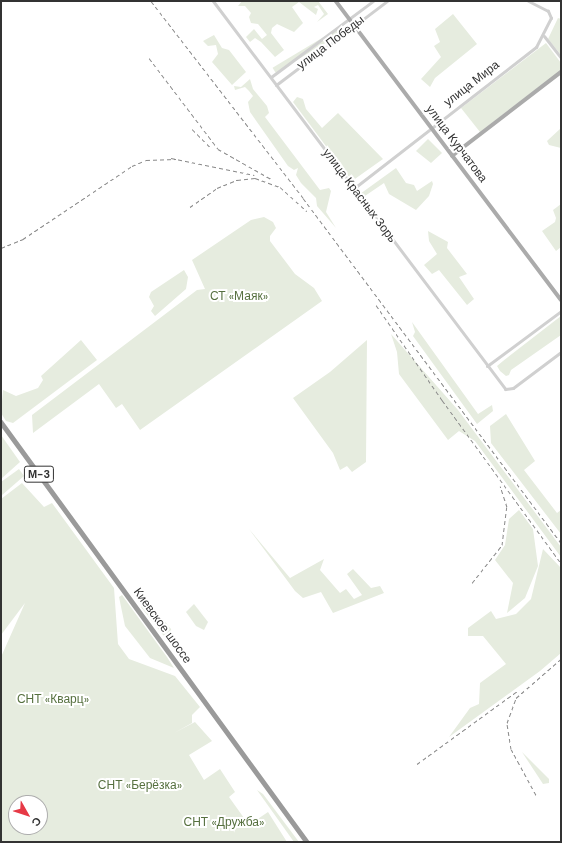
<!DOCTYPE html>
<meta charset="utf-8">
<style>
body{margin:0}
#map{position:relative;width:562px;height:843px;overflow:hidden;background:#fff;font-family:"DM Sans",sans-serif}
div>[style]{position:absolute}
.green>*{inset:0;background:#e6ecdf;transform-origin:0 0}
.minor>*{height:3px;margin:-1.5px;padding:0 1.5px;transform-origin:1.5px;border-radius:1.5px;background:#d0d0d0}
.major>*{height:3.5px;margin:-1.75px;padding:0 1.75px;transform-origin:1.75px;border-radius:1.75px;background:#ababab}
.highway>*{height:4.5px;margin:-2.25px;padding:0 2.25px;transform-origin:2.25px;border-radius:2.25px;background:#9a9a9a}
.rail>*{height:1px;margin-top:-0.5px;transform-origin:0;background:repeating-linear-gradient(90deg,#888 0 4px,transparent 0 7px)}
span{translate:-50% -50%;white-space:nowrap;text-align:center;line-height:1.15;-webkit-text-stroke:4px #fff;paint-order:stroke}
.shield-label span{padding:1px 3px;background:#fff;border:1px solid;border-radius:3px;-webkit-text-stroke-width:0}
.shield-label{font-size:11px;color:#333;font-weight:700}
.street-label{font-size:12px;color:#333}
.park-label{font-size:12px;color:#56703f}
.frame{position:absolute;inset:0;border:2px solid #333;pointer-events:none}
.north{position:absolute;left:8px;top:795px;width:40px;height:40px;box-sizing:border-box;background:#fff;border:1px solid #adadad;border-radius:50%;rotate:129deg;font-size:11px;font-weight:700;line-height:16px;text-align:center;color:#333}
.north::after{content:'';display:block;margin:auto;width:14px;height:18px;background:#e63946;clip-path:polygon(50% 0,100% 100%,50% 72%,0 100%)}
</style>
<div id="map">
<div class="green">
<i style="clip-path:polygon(242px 1px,318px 1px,328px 14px,317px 22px,324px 14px,318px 5px,314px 7px,318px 9px,316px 15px,299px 2px,292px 7px,303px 23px,294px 32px,277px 24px,272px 28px,271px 33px,284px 50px,275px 57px,261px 42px,255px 38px,250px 42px,246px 37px,254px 29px,262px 39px,267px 35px,258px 24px,251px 23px,249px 17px,251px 13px,245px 6px,238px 6px)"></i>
<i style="clip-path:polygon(453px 14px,477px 44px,435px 78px,430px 87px,421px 79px,441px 57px,434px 46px,440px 42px,435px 29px)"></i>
<i style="clip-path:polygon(558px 18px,561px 19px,561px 55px,548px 39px)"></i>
<i style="left:342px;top:26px;width:6px;height:81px;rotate:59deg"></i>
<i style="clip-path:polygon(214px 35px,222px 48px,229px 50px,246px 72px,232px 85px,212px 62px,218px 54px,216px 45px,208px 46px,203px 41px)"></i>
<i style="clip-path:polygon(546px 43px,561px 63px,561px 70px,480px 132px,461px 108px)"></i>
<i style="clip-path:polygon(250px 79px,253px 89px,267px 106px,269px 113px,265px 117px,320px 190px,329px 188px,331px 191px,326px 212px,336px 228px,317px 206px,316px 198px,301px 183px,296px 175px,298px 168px,294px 170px,288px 166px,250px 112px,248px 102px,253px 96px,249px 91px,245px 87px,235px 90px,234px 86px,241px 87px)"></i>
<i style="clip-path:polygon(297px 97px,303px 99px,306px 109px,322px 128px,338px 113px,383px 159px,352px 181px,293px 102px)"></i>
<i style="clip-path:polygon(561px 128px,561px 148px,549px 145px,547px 141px)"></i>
<i style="clip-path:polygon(428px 139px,442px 153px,431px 163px,416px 151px)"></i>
<i style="clip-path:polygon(396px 168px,406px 183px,414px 185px,417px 191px,432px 181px,433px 184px,429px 196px,416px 210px,389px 194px,384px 183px,362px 198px,360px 194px)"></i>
<i style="clip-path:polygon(561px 204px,561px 247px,556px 251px,542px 231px,555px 222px,556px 218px,553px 210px)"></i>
<i style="clip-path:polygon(264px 217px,273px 222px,276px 228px,270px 236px,270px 241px,295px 274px,314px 288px,322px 301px,140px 430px,122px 404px,116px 408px,99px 384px,33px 433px,32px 415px,197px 290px,205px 289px,192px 260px,251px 220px)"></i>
<i style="clip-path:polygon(428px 231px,448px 242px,447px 248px,467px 274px,459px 277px,474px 299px,467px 305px,439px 270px,432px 274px,424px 265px,437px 254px,429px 241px)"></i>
<i style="clip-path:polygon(184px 270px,188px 277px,186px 289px,155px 316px,151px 311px,154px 306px,149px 297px,151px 292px)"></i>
<i style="clip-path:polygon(561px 316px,561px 335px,511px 370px,509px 375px,506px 376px,500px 371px,497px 366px,503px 361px)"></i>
<i style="clip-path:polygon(412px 322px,478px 414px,492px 405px,493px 411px,477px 424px,413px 336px,415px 332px)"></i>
<i style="clip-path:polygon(391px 334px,458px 410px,561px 547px,561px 557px,475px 441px,459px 431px,448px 440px,399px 374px,397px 352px)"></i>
<i style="clip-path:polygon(81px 340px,97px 360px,13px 423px,6px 421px,1px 413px,3px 390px,16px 396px,38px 388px,43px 380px,41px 376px)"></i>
<i style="clip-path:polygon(367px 340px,366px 462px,352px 472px,347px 466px,340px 470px,333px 453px,293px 398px,330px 372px)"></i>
<i style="clip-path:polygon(506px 414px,535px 461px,524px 470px,557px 513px,561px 510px,561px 534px,491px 443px,490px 426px)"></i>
<i style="clip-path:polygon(1px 435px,20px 462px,1px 479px)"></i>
<i style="clip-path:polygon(19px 469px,24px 476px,1px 496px,1px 482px)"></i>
<i style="clip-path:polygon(evenodd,22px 483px,44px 507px,52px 503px,114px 588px,118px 644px,129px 659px,175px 676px,200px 707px,192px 715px,192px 723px,174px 733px,195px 722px,212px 741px,189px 755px,204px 780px,220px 769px,235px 792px,229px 797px,249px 825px,268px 812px,287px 842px,1px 842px,1px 657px,25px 603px,1px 635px,1px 499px,22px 483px,16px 803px,40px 803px,40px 827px,16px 827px,16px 803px)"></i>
<i style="clip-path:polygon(519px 510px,533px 529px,538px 566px,525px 598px,507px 613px,513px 583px,495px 560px,505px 545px,509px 519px)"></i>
<i style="clip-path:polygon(249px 529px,290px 578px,324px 559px,320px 570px,340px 593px,346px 589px,354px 599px,362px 595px,347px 574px,353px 569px,371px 588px,380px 586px,384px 593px,333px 613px,321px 592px,303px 598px,295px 591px)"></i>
<i style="clip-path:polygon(543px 549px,561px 568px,561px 653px,540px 671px,449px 737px,470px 708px,479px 704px,480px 683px,506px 664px,483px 636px,468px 636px,468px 628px,491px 611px,496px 619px,516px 614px,531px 599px)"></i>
<i style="clip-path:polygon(122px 595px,167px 657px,174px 668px,150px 658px,125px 626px,119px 597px)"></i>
<i style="clip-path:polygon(143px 604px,157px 612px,171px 629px,174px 649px,141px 607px)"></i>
<i style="clip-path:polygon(194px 604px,208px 622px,204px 630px,196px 626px,186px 612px)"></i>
<i style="clip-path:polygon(522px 752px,549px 779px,549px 783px,543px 784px)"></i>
<i style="clip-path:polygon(257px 790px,263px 794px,299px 842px,294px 842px)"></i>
</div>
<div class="minor">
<i style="left:213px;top:1px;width:486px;rotate:53deg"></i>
<i style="left:505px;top:389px;width:8px;rotate:-7deg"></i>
<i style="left:513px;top:388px;width:60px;rotate:-36.9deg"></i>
<i style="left:544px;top:36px;width:28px;rotate:52deg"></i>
<i style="left:271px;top:77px;width:127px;rotate:-36.7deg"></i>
<i style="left:276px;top:85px;width:139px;rotate:-37.1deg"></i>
<i style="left:353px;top:189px;width:232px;rotate:-37.8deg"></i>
<i style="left:536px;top:47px;width:33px;rotate:-63deg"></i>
<i style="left:551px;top:18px;width:8px;rotate:-113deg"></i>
<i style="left:548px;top:11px;width:22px;rotate:-153deg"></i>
<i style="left:487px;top:366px;width:92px;rotate:-36.6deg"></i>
</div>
<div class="major">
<i style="left:336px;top:1px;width:374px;rotate:53deg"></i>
<i style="left:452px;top:156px;width:138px;rotate:-37.6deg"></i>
</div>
<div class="highway">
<i style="left:1px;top:422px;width:520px;rotate:53.92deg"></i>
</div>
<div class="rail">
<i style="left:151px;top:1px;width:249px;rotate:52.3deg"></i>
<i style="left:303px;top:198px;width:431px;rotate:53.2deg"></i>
<i style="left:149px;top:58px;width:114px;rotate:52.8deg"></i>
<i style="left:218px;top:149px;width:61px;rotate:29.5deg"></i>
<i style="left:192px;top:129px;width:27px;rotate:45deg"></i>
<i style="left:171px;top:158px;width:85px;rotate:11.6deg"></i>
<i style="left:190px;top:207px;width:33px;rotate:-35deg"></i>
<i style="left:217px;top:188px;width:22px;rotate:-22deg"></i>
<i style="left:237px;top:180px;width:18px;rotate:-6deg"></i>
<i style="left:255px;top:178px;width:27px;rotate:20deg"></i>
<i style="left:280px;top:187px;width:36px;rotate:42deg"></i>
<i style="left:1px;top:248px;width:24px;rotate:-22deg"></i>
<i style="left:23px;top:239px;width:131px;rotate:-33.8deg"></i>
<i style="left:132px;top:166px;width:15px;rotate:-23deg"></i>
<i style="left:146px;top:160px;width:30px;rotate:-2deg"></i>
<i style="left:376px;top:305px;width:116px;rotate:55.2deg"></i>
<i style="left:442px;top:400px;width:202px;rotate:53.9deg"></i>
<i style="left:472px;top:583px;width:48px;rotate:-51.7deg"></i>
<i style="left:502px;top:545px;width:38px;rotate:-83deg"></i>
<i style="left:507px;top:507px;width:22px;rotate:-108deg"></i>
<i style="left:417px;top:764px;width:126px;rotate:-36deg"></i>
<i style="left:536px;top:795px;width:52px;rotate:-118.5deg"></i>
<i style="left:511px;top:749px;width:26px;rotate:-99deg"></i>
<i style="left:507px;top:723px;width:27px;rotate:-70deg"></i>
<i style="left:516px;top:698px;width:60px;rotate:-40.9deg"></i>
</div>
<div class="shield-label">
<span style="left:39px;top:474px">М-3</span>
</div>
<div class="street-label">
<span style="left:331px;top:43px;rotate:-37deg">улица Победы</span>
<span style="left:472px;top:84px;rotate:-38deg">улица Мира</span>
<span style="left:456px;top:144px;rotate:53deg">улица Курчатова</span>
<span style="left:359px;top:196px;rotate:53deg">улица Красных Зорь</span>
<span style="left:162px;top:626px;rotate:54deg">Киевское шоссе</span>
</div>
<div class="park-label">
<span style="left:239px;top:297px">СТ «Маяк»</span>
<span style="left:53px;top:700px">СНТ «Кварц»</span>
<span style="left:140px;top:786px">СНТ «Берёзка»</span>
<span style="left:224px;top:823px">СНТ «Дружба»</span>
</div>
<div class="frame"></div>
<div class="north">С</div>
</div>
